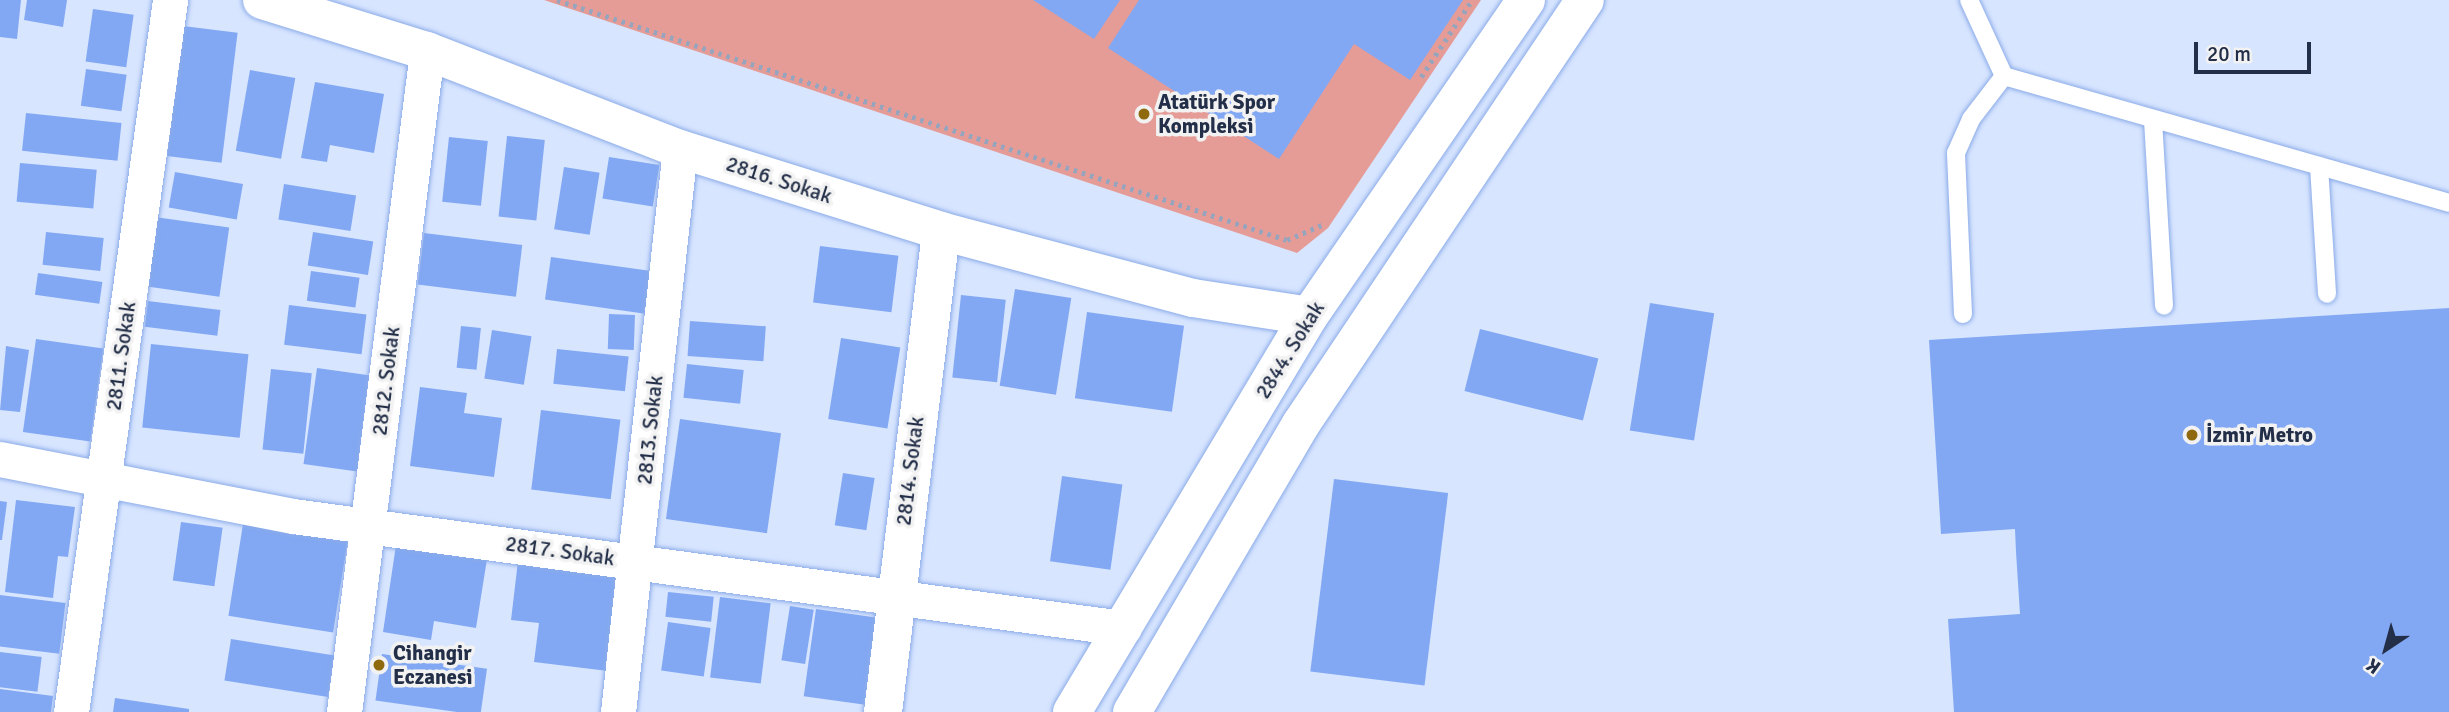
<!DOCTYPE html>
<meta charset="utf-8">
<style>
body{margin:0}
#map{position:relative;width:2449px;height:712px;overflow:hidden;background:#d7e5ff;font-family:Signika,sans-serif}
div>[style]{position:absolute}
.green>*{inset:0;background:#e59c97}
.building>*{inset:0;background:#82a8f3;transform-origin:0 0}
.path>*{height:4.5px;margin-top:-2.25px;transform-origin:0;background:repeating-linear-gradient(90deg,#97a4be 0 3.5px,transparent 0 8.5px)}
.roads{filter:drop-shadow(0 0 2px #8babe8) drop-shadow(0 0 2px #8babe8)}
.lane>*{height:18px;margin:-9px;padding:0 9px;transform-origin:9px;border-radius:9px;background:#fff}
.street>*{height:35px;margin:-17.5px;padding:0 17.5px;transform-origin:17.5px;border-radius:17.5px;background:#fff}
.secondary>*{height:38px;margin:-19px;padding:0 19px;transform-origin:19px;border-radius:19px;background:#fff}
.dots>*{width:19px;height:19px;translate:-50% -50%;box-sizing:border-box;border:4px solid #f2f2f2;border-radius:50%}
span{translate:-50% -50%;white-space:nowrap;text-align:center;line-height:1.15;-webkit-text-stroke:7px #f2f2f2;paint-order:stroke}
.poi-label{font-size:21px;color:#232f48;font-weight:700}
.left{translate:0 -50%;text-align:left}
.street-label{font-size:21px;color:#232f48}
.north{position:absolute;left:2351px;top:614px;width:70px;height:70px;-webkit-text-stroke:5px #f2f2f2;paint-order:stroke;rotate:216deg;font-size:19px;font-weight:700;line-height:28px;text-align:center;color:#232f48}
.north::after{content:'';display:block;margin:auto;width:24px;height:32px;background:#232f48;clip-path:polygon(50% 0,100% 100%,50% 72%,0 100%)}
.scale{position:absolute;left:2194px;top:42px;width:117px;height:32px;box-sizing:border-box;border:4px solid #232f48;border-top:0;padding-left:9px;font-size:21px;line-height:24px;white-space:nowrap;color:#232f48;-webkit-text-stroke:5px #f2f2f2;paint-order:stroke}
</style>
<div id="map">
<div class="green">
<i style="clip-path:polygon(544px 0,1481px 0,1328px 228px,1297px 253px)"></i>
</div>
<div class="building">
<i style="clip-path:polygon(0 0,21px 0,17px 39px,0 37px)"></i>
<i style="clip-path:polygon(27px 0,67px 0,63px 27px,24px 20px)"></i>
<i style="clip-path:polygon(1033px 0,1120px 0,1094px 39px)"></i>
<i style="clip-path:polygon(1139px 0,1463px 0,1410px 80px,1354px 44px,1279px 159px,1108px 48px)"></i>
<i style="left:93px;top:9px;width:41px;height:53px;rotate:8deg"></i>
<i style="left:183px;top:26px;width:55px;height:131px;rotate:7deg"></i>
<i style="left:86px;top:69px;width:41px;height:37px;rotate:8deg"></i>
<i style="left:250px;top:70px;width:46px;height:82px;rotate:10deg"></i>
<i style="clip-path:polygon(315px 82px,384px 94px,374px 153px,330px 145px,327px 162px,301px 158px)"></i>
<i style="left:26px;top:113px;width:96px;height:38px;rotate:6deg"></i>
<i style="left:507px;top:136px;width:38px;height:81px;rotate:6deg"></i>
<i style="left:449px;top:137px;width:39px;height:65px;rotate:6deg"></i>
<i style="left:609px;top:157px;width:51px;height:42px;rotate:9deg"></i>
<i style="left:20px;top:163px;width:77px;height:39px;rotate:5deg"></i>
<i style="left:564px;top:167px;width:36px;height:63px;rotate:9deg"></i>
<i style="left:175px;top:172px;width:69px;height:36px;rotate:10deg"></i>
<i style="left:284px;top:184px;width:73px;height:36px;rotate:9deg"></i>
<i style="left:148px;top:216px;width:82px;height:70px;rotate:8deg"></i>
<i style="left:46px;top:232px;width:58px;height:33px;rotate:6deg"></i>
<i style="left:313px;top:232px;width:61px;height:34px;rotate:9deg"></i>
<i style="left:424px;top:233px;width:99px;height:52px;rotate:7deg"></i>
<i style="left:820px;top:246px;width:79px;height:57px;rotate:7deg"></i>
<i style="left:551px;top:257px;width:101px;height:43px;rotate:8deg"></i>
<i style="left:311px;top:271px;width:49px;height:30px;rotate:8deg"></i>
<i style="left:38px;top:273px;width:65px;height:22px;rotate:8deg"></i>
<i style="left:1015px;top:289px;width:57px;height:98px;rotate:9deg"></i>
<i style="left:961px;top:295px;width:45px;height:83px;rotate:6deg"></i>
<i style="left:148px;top:301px;width:73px;height:26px;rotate:7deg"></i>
<i style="left:1650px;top:303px;width:65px;height:129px;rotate:9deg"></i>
<i style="left:289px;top:305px;width:78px;height:40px;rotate:7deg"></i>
<i style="clip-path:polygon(2449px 308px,2449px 712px,1954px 712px,1948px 619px,2020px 614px,2016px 552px,2015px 529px,1941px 534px,1929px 340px)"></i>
<i style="left:1087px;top:312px;width:98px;height:87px;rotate:8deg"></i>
<i style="left:609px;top:314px;width:26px;height:35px;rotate:2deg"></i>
<i style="left:690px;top:321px;width:76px;height:35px;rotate:4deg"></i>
<i style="left:461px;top:326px;width:20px;height:42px;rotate:6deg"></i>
<i style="left:1480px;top:329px;width:122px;height:64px;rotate:14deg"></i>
<i style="left:492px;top:330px;width:40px;height:49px;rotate:9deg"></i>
<i style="left:841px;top:338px;width:60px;height:82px;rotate:9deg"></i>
<i style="left:36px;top:339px;width:68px;height:94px;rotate:8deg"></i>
<i style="left:151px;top:344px;width:98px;height:84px;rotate:6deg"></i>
<i style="clip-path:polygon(6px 346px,29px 350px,20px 412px,0 410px)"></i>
<i style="left:557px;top:349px;width:72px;height:35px;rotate:6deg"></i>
<i style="left:687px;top:364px;width:57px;height:34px;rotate:6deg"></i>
<i style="left:317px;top:368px;width:56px;height:97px;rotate:8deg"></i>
<i style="left:271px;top:369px;width:41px;height:81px;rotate:6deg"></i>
<i style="clip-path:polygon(420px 387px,467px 393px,464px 413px,502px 418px,494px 477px,410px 466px)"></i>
<i style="left:541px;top:410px;width:80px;height:80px;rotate:7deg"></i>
<i style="left:680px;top:419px;width:102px;height:101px;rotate:8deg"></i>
<i style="left:843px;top:473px;width:32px;height:53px;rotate:9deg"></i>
<i style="left:1062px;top:476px;width:61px;height:86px;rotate:8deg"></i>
<i style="left:1334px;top:479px;width:115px;height:194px;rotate:7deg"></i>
<i style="clip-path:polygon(16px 500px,75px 507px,68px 557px,58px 556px,53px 598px,5px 592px)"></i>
<i style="clip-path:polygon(0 501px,7px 502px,2px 540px,0 540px)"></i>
<i style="left:181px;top:522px;width:42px;height:59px;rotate:8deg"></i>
<i style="left:243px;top:524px;width:106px;height:93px;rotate:9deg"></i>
<i style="clip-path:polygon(396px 545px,487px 559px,476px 628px,434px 621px,431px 640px,383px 632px)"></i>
<i style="clip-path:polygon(518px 561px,619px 574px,608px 671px,534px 662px,539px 623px,511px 620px)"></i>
<i style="left:668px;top:592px;width:46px;height:25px;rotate:6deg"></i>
<i style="left:0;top:595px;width:66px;height:51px;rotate:7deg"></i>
<i style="left:720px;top:597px;width:51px;height:81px;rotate:7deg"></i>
<i style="left:790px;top:606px;width:24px;height:55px;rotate:9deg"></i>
<i style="left:816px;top:609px;width:62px;height:88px;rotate:8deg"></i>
<i style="left:668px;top:622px;width:43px;height:49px;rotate:8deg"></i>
<i style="left:231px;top:639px;width:105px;height:42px;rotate:9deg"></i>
<i style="left:0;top:652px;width:42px;height:35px;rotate:7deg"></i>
<i style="left:382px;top:654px;width:106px;height:47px;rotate:8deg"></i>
<i style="clip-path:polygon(0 689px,53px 696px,51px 712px,0 712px)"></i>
<i style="clip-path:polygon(115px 698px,189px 709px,189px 712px,113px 712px)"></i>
</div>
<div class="path">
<i style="left:557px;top:0;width:768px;rotate:18.2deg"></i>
<i style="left:1287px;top:240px;width:40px;rotate:-23.4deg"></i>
<i style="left:1421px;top:77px;width:92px;rotate:-56.5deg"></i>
</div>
<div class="roads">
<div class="lane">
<i style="left:1969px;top:0;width:84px;rotate:65.3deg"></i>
<i style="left:2004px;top:76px;width:463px;rotate:15.9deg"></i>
<i style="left:2153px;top:120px;width:186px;rotate:86.6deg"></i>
<i style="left:2319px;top:166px;width:128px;rotate:86.4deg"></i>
<i style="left:1963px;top:314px;width:161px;rotate:-92.5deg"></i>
<i style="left:1956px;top:153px;width:37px;rotate:-66deg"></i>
<i style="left:1971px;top:119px;width:54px;rotate:-52.5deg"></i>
</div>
<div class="street">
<i style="left:0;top:459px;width:298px;rotate:11deg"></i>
<i style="left:293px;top:516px;width:838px;rotate:7.69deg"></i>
<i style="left:71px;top:712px;width:719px;rotate:-82.08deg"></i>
<i style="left:344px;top:712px;width:666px;rotate:-82.84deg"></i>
<i style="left:618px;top:712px;width:566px;rotate:-83.72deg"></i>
</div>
<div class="secondary">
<i style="left:262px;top:0;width:173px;rotate:17.2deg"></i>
<i style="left:427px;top:51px;width:271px;rotate:21.2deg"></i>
<i style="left:680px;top:149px;width:274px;rotate:17.4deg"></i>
<i style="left:941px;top:231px;width:261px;rotate:14.9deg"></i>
<i style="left:1193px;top:298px;width:117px;rotate:8.8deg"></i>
<i style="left:883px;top:712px;width:484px;rotate:-83.1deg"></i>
<i style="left:1072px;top:712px;width:462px;rotate:-59.1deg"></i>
<i style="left:1309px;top:316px;width:383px;rotate:-55.5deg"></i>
<i style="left:1132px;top:712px;width:334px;rotate:-59.6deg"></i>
<i style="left:1301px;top:424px;width:510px;rotate:-56.19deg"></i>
</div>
</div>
<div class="dots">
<i style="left:1144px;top:114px;background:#8e690e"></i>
<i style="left:2192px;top:435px;background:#8e690e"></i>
<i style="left:379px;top:665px;background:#8e690e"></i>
</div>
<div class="poi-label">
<span class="left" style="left:1158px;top:114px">Atatürk Spor<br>Kompleksi</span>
<span class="left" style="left:2206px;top:435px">İzmir Metro</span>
<span class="left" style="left:393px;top:665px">Cihangir<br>Eczanesi</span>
</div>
<div class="street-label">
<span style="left:779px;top:180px;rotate:18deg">2816. Sokak</span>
<span style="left:1290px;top:350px;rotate:-58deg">2844. Sokak</span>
<span style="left:121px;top:356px;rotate:-82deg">2811. Sokak</span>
<span style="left:386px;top:381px;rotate:-83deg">2812. Sokak</span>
<span style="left:650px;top:430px;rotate:-84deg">2813. Sokak</span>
<span style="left:910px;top:471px;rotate:-83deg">2814. Sokak</span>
<span style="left:560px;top:551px;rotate:8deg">2817. Sokak</span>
</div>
<div class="north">K</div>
<div class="scale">20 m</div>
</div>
